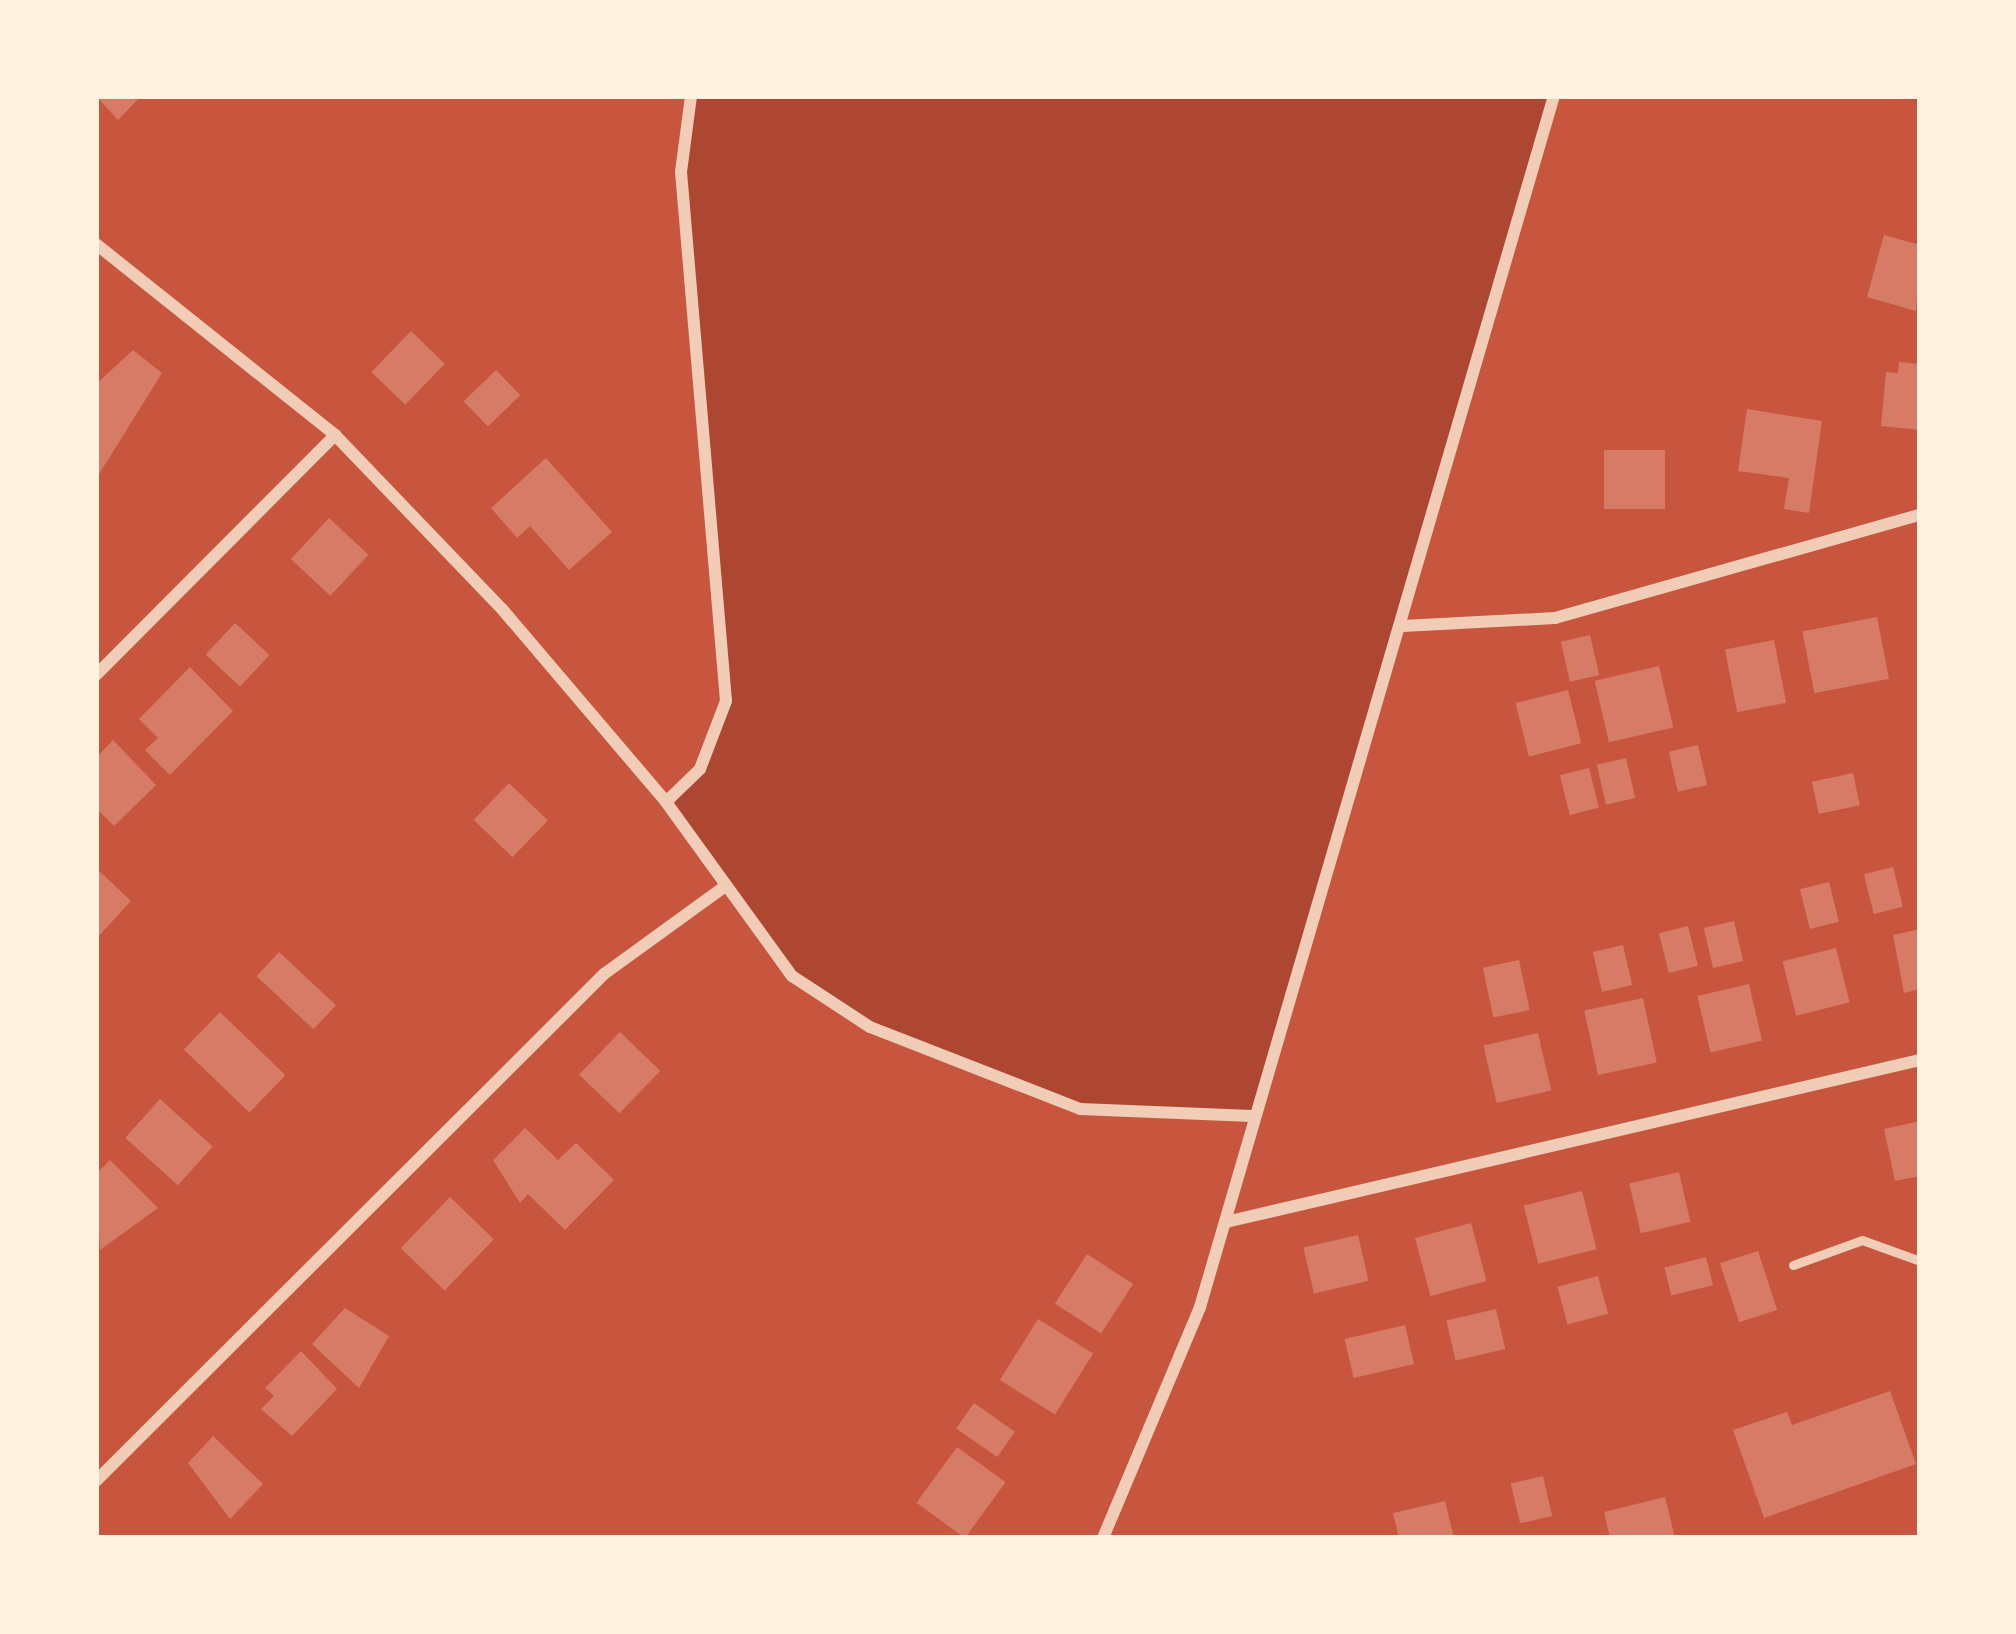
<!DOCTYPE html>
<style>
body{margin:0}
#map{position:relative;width:2016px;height:1634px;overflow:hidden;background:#c8553d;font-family:Literata,serif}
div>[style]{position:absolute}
.green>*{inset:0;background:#ae4732}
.building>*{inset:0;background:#d67c66;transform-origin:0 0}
.service>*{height:9px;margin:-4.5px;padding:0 4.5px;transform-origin:4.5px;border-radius:4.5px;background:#f1ccb7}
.minor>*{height:12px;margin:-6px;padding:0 6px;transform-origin:6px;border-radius:6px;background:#f1ccb7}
span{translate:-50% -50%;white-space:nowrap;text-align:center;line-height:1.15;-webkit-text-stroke:10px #fff3e0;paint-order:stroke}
.frame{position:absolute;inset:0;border:99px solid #fff3e0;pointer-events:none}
</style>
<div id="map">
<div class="green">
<i style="clip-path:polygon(691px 96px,1554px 96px,1252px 1116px,1080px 1109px,870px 1027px,792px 976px,666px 802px,700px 769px,726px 700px,681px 172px)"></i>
</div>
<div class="building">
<i style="clip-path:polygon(96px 96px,141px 96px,118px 120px)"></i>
<i style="clip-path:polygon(1884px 235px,1920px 245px,1916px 311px,1867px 297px)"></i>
<i style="left:411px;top:331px;width:47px;height:57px;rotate:44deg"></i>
<i style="clip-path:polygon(133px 350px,162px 373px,96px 479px,96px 384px)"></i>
<i style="clip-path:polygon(1899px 362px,1920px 364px,1920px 430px,1881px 426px,1886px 372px,1898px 373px)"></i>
<i style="left:496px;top:370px;width:35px;height:45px;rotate:46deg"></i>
<i style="clip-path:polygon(1747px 409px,1822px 421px,1809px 513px,1784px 509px,1789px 478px,1738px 471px)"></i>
<i style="left:1604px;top:450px;width:61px;height:59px"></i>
<i style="clip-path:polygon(546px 458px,612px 532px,569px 570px,530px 526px,517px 538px,491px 508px)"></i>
<i style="left:329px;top:518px;width:54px;height:56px;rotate:43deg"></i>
<i style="left:1877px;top:617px;width:63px;height:76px;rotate:79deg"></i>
<i style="left:235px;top:623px;width:47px;height:43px;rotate:43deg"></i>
<i style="left:1590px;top:635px;width:41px;height:30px;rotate:77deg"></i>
<i style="left:1774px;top:640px;width:64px;height:50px;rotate:79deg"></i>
<i style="left:1659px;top:666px;width:63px;height:66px;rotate:77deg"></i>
<i style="clip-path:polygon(190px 667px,233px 711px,170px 775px,145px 750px,158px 738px,139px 719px)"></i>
<i style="left:1568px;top:690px;width:55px;height:54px;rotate:76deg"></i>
<i style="clip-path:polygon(113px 740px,156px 785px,114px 826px,96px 808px,96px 758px)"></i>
<i style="left:1698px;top:745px;width:41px;height:30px;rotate:77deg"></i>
<i style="left:1626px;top:758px;width:41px;height:30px;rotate:77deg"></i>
<i style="left:1589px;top:768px;width:41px;height:30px;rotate:76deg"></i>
<i style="left:1853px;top:773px;width:33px;height:42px;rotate:78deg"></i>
<i style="left:509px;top:783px;width:54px;height:51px;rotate:44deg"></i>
<i style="left:1893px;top:867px;width:41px;height:30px;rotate:76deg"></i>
<i style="clip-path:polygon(96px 868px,131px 901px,96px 939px)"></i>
<i style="left:1829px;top:882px;width:41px;height:30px;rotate:76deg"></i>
<i style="left:1734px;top:921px;width:41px;height:31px;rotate:77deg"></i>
<i style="left:1688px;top:926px;width:41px;height:30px;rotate:76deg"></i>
<i style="clip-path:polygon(1920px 929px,1920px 989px,1904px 993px,1893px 935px)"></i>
<i style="left:1623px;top:945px;width:41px;height:31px;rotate:77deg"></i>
<i style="left:1836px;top:948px;width:56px;height:55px;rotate:76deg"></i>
<i style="left:279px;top:952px;width:78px;height:33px;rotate:43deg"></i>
<i style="left:1519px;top:960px;width:51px;height:37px;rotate:78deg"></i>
<i style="left:1749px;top:984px;width:58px;height:53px;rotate:77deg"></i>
<i style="left:1643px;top:998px;width:66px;height:60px;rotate:78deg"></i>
<i style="left:220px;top:1012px;width:91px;height:52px;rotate:44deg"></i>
<i style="left:620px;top:1032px;width:56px;height:59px;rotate:44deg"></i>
<i style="left:1538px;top:1033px;width:59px;height:56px;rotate:77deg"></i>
<i style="left:160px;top:1099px;width:71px;height:52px;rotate:42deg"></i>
<i style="clip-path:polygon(1920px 1121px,1920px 1176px,1895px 1181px,1884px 1129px)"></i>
<i style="clip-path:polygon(525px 1128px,558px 1160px,576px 1143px,614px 1180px,565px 1230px,528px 1194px,520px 1203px,493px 1160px)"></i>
<i style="clip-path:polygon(110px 1160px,158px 1208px,100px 1250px,96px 1174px)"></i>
<i style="left:1679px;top:1172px;width:51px;height:51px;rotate:77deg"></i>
<i style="left:1582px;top:1191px;width:60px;height:60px;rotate:76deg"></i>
<i style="left:450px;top:1197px;width:61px;height:71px;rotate:44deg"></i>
<i style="left:1471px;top:1223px;width:60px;height:58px;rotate:75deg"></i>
<i style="left:1358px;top:1235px;width:47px;height:56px;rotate:77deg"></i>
<i style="left:1758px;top:1251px;width:62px;height:40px;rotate:72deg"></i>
<i style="left:1087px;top:1254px;width:55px;height:59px;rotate:33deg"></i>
<i style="left:1706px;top:1257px;width:29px;height:43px;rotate:76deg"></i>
<i style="left:1598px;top:1276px;width:39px;height:42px;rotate:75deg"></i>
<i style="clip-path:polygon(345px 1308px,389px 1336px,359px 1388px,312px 1344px)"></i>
<i style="left:1496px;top:1309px;width:41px;height:51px;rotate:77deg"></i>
<i style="left:1038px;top:1319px;width:65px;height:72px;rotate:32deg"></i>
<i style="left:1405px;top:1325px;width:40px;height:62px;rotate:77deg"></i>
<i style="clip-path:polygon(301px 1351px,337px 1389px,292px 1436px,261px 1409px,274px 1396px,265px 1388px)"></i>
<i style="clip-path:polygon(1890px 1391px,1916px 1464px,1764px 1518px,1733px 1430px,1787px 1412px,1792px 1425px)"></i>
<i style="left:974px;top:1403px;width:50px;height:31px;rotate:35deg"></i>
<i style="clip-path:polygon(213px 1436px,263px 1484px,230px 1519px,188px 1463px)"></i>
<i style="left:957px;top:1447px;width:60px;height:69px;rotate:36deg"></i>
<i style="left:1543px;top:1476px;width:41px;height:33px;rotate:77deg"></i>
<i style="clip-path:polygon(1665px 1497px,1675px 1538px,1610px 1538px,1604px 1512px)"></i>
<i style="clip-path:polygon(1445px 1501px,1454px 1538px,1399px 1538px,1393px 1513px)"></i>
</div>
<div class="service">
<i style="left:1793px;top:1265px;width:73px;rotate:-19.9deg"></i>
<i style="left:1862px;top:1240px;width:62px;rotate:19.9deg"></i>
</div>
<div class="minor">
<i style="left:96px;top:244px;width:306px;rotate:38.6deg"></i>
<i style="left:335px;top:435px;width:241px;rotate:46.2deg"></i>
<i style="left:502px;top:609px;width:253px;rotate:49.6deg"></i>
<i style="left:666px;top:802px;width:215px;rotate:54.1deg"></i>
<i style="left:792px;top:976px;width:93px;rotate:33.2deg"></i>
<i style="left:870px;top:1027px;width:225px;rotate:21.3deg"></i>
<i style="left:1080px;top:1109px;width:172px;rotate:2.3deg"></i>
<i style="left:1403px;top:626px;width:152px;rotate:-3deg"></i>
<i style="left:1555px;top:618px;width:379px;rotate:-15.8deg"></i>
<i style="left:96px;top:675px;width:339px;rotate:-45.1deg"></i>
<i style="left:666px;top:802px;width:47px;rotate:-44.1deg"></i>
<i style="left:700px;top:769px;width:73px;rotate:-69.1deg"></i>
<i style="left:726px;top:701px;width:531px;rotate:-94.86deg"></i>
<i style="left:681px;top:172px;width:77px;rotate:-82.5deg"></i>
<i style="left:1226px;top:1222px;width:713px;rotate:-13.14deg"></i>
<i style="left:96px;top:1481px;width:718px;rotate:-44.94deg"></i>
<i style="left:604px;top:974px;width:148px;rotate:-35.9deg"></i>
<i style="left:1103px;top:1538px;width:251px;rotate:-67.2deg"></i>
<i style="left:1200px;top:1307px;width:1262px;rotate:-73.71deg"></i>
</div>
<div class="frame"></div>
</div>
